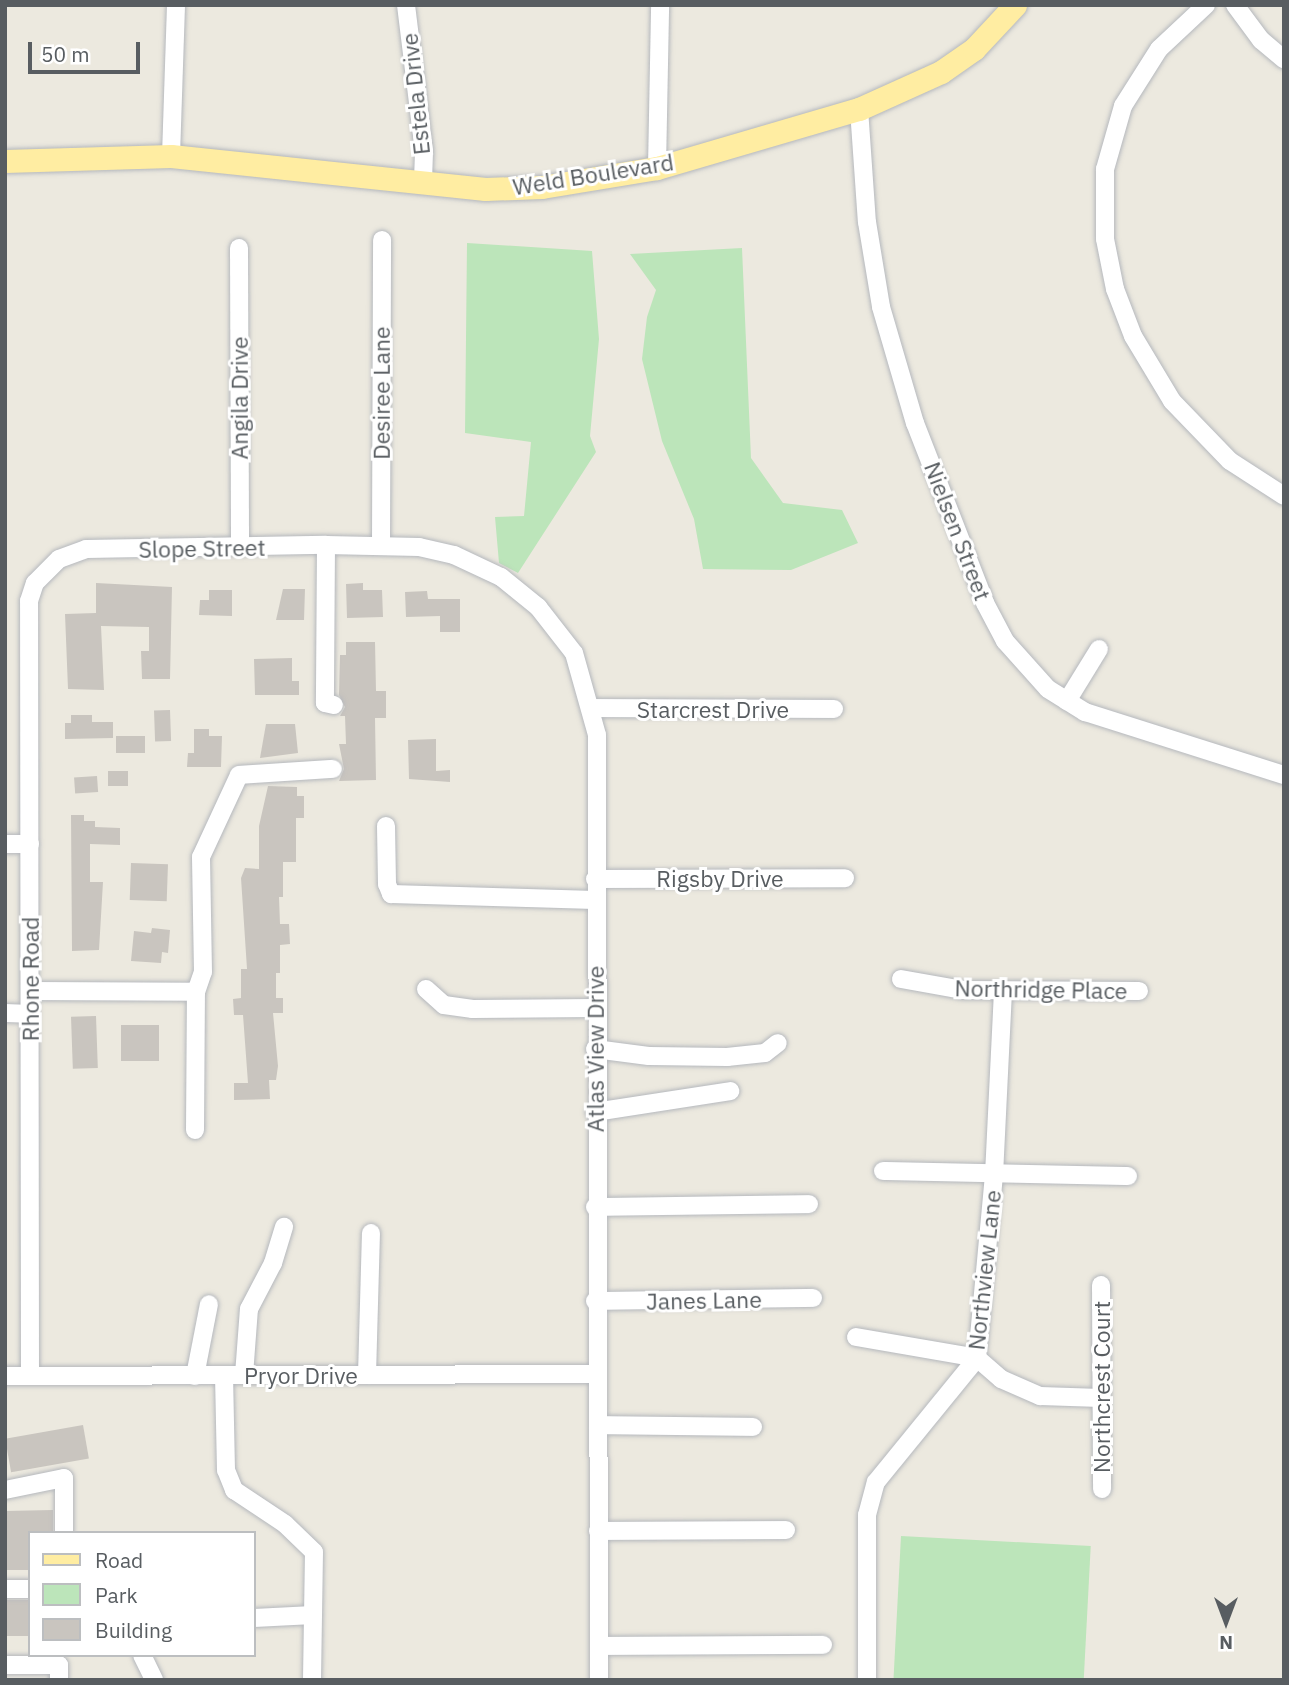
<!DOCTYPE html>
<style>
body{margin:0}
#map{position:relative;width:1289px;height:1685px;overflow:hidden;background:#ece9df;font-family:"IBM Plex Sans",sans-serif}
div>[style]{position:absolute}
.green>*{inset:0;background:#bce5ba;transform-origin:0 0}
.building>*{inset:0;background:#c9c5bf;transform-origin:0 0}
.roads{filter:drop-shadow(0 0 2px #b5b8bd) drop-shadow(0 0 2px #b5b8bd)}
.minor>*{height:18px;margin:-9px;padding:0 9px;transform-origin:9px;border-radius:9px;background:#fff}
.major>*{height:23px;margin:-11.5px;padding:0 11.5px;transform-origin:11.5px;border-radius:11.5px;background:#ffeda2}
span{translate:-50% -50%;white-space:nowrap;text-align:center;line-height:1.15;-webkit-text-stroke:6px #fff;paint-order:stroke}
.street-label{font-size:23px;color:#585d61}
.frame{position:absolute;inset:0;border:7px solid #585d61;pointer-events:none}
.legend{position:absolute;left:28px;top:1531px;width:228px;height:126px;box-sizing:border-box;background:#fff;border:2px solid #bcbec0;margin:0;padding:9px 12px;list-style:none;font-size:21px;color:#585d61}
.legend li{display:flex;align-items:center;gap:14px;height:35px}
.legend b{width:35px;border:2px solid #bcbec0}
.north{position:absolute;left:1191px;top:1587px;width:70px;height:70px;-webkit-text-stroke:5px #fff;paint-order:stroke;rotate:180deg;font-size:19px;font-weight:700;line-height:28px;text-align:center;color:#585d61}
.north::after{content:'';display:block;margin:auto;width:24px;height:32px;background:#585d61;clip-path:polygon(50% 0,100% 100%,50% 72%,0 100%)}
.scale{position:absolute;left:28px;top:42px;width:112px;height:32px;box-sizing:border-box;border:4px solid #585d61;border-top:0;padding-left:9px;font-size:21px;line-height:24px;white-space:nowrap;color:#585d61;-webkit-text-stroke:5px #fff;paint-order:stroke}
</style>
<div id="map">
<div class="green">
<i style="clip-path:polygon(467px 243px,592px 251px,599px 339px,590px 436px,596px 452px,518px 573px,499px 563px,495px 517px,524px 516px,531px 442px,465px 433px)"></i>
<i style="clip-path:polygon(742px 248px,751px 458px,783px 503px,842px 510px,858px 543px,791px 570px,703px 569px,694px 519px,662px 441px,642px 359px,647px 317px,656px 290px,630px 254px)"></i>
<i style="left:901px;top:1536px;width:190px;height:144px;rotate:3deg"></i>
</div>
<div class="building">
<i style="clip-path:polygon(96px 583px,172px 587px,170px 679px,142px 679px,141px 651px,149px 651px,149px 627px,101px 626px,104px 690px,68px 689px,65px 614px,96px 613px)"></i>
<i style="clip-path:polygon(363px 583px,363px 590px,382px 590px,383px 617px,347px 618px,346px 584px)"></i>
<i style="clip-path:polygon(283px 589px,305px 589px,304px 620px,276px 620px)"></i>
<i style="clip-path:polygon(209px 590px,232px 590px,232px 616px,199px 615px,200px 600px,209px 600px)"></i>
<i style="clip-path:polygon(427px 591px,428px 599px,460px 599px,460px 632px,440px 632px,440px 616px,406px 617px,405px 592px)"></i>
<i style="clip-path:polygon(346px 642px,375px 642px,376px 691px,386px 691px,386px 718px,375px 718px,376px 780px,339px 781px,344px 769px,339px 744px,346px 744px,345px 716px,340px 716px,345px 707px,339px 695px,340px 655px,346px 655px)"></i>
<i style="clip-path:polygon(292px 658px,292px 681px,299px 681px,299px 695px,255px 695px,254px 659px)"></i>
<i style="left:170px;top:710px;width:31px;height:16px;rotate:88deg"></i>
<i style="clip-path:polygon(71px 715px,92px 715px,92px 722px,113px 722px,113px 738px,65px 739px,65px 723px,71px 723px)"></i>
<i style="clip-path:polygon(266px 724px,295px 724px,298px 753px,260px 758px)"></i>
<i style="clip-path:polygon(194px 729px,209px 729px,209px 736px,222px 736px,221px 767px,187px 767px,188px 753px,194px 753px)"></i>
<i style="left:116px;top:736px;width:29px;height:17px"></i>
<i style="clip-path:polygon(436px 739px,436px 771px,450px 770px,450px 782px,409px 779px,408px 740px)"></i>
<i style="left:128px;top:771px;width:15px;height:20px;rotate:90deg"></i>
<i style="left:97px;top:776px;width:16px;height:23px;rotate:86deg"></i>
<i style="clip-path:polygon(268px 786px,297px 787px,297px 796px,304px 796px,304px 818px,296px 818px,296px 862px,283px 862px,283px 897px,279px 897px,280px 924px,289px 924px,290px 944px,280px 945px,280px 973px,276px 973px,276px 998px,283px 998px,283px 1013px,273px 1013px,278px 1066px,276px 1080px,269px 1080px,270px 1099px,234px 1100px,234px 1083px,248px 1083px,243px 1015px,234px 1015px,233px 999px,241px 998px,241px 969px,247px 969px,241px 878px,245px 868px,259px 869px,259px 826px)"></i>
<i style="clip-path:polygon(71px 815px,84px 815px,84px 821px,95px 821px,95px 827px,120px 828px,120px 845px,90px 844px,90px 882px,103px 882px,99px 950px,72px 951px)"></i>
<i style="left:131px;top:863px;width:37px;height:37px;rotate:2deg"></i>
<i style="clip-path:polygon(152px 928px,170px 930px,168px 953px,162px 952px,161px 963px,131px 961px,134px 931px,151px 933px)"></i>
<i style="left:96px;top:1016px;width:52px;height:25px;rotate:88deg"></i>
<i style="left:121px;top:1025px;width:38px;height:36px"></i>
<i style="left:83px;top:1425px;width:34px;height:79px;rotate:80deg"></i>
<i style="clip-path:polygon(53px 1510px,53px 1533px,30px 1533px,30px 1570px,5px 1570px,5px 1511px)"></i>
<i style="left:5px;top:1600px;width:25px;height:36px"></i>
</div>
<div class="roads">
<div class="minor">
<i style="left:406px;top:5px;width:148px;rotate:83deg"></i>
<i style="left:424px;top:152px;width:31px;rotate:92deg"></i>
<i style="left:1206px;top:5px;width:64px;rotate:136.9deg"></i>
<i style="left:1159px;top:49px;width:67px;rotate:122.3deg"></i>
<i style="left:1123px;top:106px;width:66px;rotate:105.9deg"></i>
<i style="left:1105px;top:169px;width:70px;rotate:90deg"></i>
<i style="left:1105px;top:239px;width:51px;rotate:78.7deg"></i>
<i style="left:1115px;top:289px;width:50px;rotate:69deg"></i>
<i style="left:1133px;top:336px;width:76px;rotate:59deg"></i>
<i style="left:1172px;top:401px;width:83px;rotate:46deg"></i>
<i style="left:1230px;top:461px;width:64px;rotate:32.9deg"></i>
<i style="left:1235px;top:5px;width:44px;rotate:53.4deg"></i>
<i style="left:1261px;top:40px;width:30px;rotate:40deg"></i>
<i style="left:859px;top:109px;width:113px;rotate:86deg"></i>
<i style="left:867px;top:222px;width:86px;rotate:80.6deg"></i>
<i style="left:881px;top:307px;width:121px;rotate:73.7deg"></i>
<i style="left:915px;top:423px;width:193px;rotate:68.7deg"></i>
<i style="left:985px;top:603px;width:43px;rotate:62.2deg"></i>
<i style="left:1005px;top:641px;width:64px;rotate:48.1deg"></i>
<i style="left:1048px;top:689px;width:44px;rotate:31.9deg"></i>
<i style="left:1085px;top:712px;width:209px;rotate:17.6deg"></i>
<i style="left:171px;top:156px;width:151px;rotate:-88.1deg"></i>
<i style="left:657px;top:168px;width:163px;rotate:-88.9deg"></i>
<i style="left:239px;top:248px;width:299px;rotate:89.8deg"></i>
<i style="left:326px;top:545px;width:158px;rotate:90.4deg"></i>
<i style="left:325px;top:703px;width:9px;rotate:13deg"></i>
<i style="left:381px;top:546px;width:306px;rotate:-89.8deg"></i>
<i style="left:1067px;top:701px;width:61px;rotate:-58.4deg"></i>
<i style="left:592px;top:708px;width:242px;rotate:0.2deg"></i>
<i style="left:386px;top:826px;width:58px;rotate:89deg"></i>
<i style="left:387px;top:884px;width:11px;rotate:68deg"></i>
<i style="left:391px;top:894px;width:204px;rotate:1.7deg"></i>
<i style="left:5px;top:844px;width:25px"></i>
<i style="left:595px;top:879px;width:250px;rotate:-0.2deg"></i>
<i style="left:901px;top:979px;width:62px;rotate:10.2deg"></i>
<i style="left:962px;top:990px;width:177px;rotate:0.3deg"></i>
<i style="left:426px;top:989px;width:24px;rotate:42deg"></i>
<i style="left:444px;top:1005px;width:29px;rotate:8deg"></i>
<i style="left:473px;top:1009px;width:122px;rotate:-0.5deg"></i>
<i style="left:30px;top:991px;width:166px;rotate:0.3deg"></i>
<i style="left:5px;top:1013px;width:25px;rotate:2deg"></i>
<i style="left:595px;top:1049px;width:54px;rotate:7.4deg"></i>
<i style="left:649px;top:1056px;width:78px;rotate:0.7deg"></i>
<i style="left:727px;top:1057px;width:38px;rotate:-6deg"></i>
<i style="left:765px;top:1053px;width:16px;rotate:-38deg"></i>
<i style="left:595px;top:1112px;width:137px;rotate:-8.8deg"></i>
<i style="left:195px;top:1130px;width:138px;rotate:-89.6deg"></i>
<i style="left:196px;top:992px;width:21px;rotate:-71deg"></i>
<i style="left:203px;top:972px;width:115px;rotate:-91deg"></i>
<i style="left:201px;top:857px;width:90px;rotate:-65.1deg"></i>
<i style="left:239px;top:775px;width:94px;rotate:-3.7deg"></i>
<i style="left:883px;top:1171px;width:245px;rotate:1.2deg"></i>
<i style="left:595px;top:1207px;width:214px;rotate:-0.8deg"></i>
<i style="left:1101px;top:1285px;width:204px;rotate:89.7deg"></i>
<i style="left:595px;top:1301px;width:218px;rotate:-0.8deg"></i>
<i style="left:856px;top:1337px;width:123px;rotate:9.8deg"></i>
<i style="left:977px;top:1358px;width:32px;rotate:41deg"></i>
<i style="left:1001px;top:1379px;width:43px;rotate:23.6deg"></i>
<i style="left:1040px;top:1396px;width:61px;rotate:1.9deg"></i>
<i style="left:224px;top:1375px;width:95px;rotate:88.8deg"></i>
<i style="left:226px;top:1470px;width:22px;rotate:68deg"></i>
<i style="left:234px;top:1490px;width:61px;rotate:33.7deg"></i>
<i style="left:285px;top:1524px;width:40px;rotate:44deg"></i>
<i style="left:314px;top:1552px;width:128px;rotate:90.9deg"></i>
<i style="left:244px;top:1375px;width:66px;rotate:-85.7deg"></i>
<i style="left:249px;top:1309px;width:52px;rotate:-62.4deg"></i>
<i style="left:273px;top:1263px;width:38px;rotate:-73deg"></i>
<i style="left:367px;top:1375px;width:142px;rotate:-88.4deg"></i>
<i style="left:5px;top:1376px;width:592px;rotate:-0.19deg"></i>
<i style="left:30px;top:1376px;width:775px;rotate:-90.07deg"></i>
<i style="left:29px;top:601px;width:19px;rotate:-72deg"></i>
<i style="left:35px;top:583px;width:34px;rotate:-45deg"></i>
<i style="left:59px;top:559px;width:29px;rotate:-20deg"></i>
<i style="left:86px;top:549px;width:240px;rotate:-1deg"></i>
<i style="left:326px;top:545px;width:93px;rotate:1.2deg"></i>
<i style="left:419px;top:547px;width:36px;rotate:13deg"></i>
<i style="left:454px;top:555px;width:52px;rotate:25.1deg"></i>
<i style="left:501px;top:577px;width:48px;rotate:39deg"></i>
<i style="left:538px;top:607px;width:58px;rotate:52deg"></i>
<i style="left:574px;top:653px;width:85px;rotate:74.3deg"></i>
<i style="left:597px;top:735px;width:945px;rotate:89.88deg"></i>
<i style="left:195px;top:1376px;width:73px;rotate:-79deg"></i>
<i style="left:598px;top:1425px;width:155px;rotate:0.7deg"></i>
<i style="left:5px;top:1490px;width:60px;rotate:-11.5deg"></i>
<i style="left:64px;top:1478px;width:55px;rotate:90deg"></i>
<i style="left:598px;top:1531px;width:188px;rotate:-0.3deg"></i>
<i style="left:5px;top:1589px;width:25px"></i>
<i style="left:254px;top:1618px;width:59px;rotate:-2.9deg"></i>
<i style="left:599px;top:1646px;width:224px;rotate:-0.3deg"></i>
<i style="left:142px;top:1655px;width:28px;rotate:64deg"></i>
<i style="left:5px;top:1665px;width:54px"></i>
<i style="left:59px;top:1665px;width:15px;rotate:90deg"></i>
<i style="left:867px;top:1680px;width:165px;rotate:-90deg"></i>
<i style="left:867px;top:1515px;width:34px;rotate:-75deg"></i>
<i style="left:876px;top:1482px;width:160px;rotate:-50.8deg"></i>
<i style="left:977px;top:1358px;width:184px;rotate:-84.7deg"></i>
<i style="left:994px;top:1175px;width:183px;rotate:-87.2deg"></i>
</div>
<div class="major">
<i style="left:5px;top:161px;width:166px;rotate:-1.7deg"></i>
<i style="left:171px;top:156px;width:316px;rotate:6deg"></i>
<i style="left:485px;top:189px;width:57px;rotate:-2deg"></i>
<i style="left:542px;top:187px;width:117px;rotate:-9.4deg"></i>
<i style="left:657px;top:168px;width:210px;rotate:-16.3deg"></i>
<i style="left:859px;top:109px;width:90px;rotate:-24.3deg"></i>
<i style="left:941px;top:72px;width:40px;rotate:-34.9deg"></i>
<i style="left:974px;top:49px;width:60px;rotate:-47deg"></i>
</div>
</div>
<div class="street-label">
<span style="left:415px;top:94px;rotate:-96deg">Estela Drive</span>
<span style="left:593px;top:174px;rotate:-9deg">Weld Boulevard</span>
<span style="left:381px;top:393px;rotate:-90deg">Desiree Lane</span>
<span style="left:239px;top:398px;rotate:-90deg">Angila Drive</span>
<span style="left:958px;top:531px;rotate:69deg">Nielsen Street</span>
<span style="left:202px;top:548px;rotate:-1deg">Slope Street</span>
<span style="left:713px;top:709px">Starcrest Drive</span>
<span style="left:720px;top:878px">Rigsby Drive</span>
<span style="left:30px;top:979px;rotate:-90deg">Rhone Road</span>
<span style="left:1041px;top:989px;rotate:1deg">Northridge Place</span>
<span style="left:595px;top:1049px;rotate:-90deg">Atlas View Drive</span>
<span style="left:984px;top:1270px;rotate:-84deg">Northview Lane</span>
<span style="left:704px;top:1300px;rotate:-1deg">Janes Lane</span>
<span style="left:301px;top:1375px">Pryor Drive</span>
<span style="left:1101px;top:1387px;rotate:-90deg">Northcrest Court</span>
</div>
<div class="frame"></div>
<ul class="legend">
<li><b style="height:9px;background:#ffeda2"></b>Road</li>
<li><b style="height:19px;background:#bce5ba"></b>Park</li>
<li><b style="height:19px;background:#c9c5bf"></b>Building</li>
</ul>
<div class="north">N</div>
<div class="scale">50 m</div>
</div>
